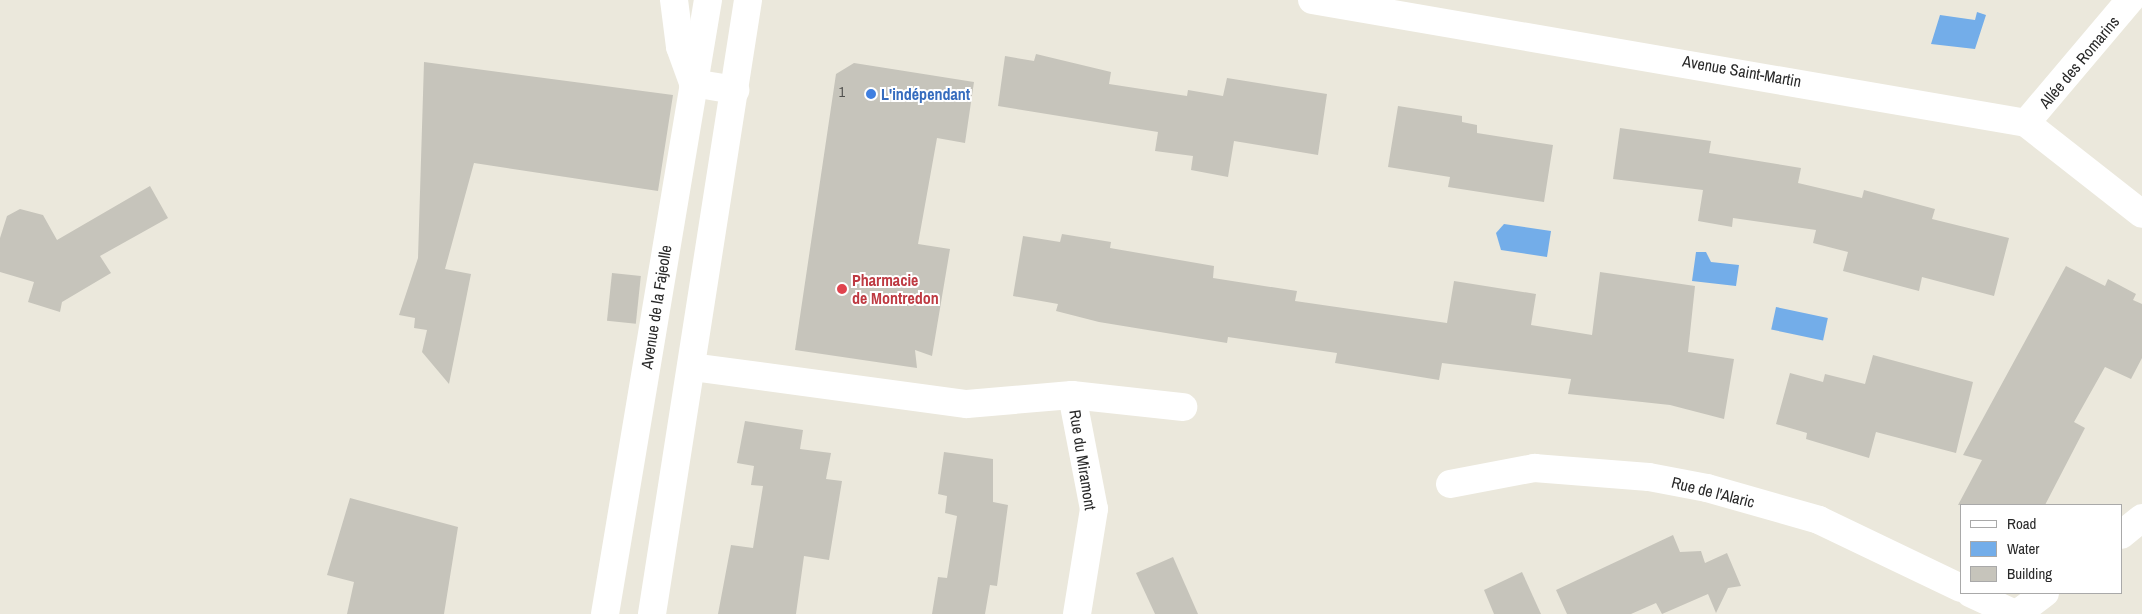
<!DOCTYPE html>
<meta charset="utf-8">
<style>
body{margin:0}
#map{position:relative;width:2142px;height:614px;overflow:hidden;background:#ebe8dc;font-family:"Archivo Narrow",sans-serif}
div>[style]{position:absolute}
.water>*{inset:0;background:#73ade9;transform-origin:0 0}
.building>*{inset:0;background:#c6c4bb;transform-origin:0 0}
.street>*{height:28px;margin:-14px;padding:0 14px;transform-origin:14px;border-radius:14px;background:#fff}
.secondary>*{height:28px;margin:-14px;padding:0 14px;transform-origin:14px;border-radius:14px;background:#fff}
.dots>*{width:14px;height:14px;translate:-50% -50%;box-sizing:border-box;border:2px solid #fff;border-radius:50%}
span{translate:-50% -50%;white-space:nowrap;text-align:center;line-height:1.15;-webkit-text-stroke:4px #fff;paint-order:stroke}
.number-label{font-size:14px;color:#50504e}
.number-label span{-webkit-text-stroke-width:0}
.street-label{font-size:16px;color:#292929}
.shop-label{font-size:16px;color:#366cbe;font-weight:700}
.left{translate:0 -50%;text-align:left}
.health-label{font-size:16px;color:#be3a42;font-weight:700}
.legend{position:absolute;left:1960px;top:504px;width:162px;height:90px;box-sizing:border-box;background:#fff;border:1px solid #a9a9a9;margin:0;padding:6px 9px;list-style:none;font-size:15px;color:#292929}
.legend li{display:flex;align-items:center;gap:10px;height:25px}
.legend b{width:25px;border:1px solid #a9a9a9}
</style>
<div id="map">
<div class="water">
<i style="clip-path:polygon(1977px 12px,1986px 15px,1975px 49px,1931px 44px,1940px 15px,1975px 20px)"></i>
<i style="clip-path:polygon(1504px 224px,1551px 231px,1547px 257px,1501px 250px,1496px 233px)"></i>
<i style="clip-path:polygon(1696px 252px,1706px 252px,1711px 262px,1739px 265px,1736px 286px,1692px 281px)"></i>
<i style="left:1776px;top:307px;width:53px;height:23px;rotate:12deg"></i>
</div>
<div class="building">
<i style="clip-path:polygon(1036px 54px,1111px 72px,1109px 84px,1187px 96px,1188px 90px,1223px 96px,1227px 78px,1327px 94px,1318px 155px,1234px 141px,1228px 177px,1191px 170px,1193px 156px,1155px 151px,1158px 132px,998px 106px,1005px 56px,1034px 61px)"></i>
<i style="clip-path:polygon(424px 62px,673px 95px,658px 191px,474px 163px,445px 269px,471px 274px,449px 384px,422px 352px,427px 330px,414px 328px,415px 318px,399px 315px,418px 258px)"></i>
<i style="clip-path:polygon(854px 63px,974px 82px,965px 143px,937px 138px,918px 244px,950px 249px,932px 356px,915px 350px,917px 368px,795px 350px,836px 74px)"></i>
<i style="clip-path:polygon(1398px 106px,1462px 116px,1462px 122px,1477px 125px,1477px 133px,1553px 145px,1544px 202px,1448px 187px,1450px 177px,1388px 167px)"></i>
<i style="clip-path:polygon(1620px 128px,1711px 141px,1709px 153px,1801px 168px,1798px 183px,1862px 198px,1864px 190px,1935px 209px,1932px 219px,2009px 238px,1994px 296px,1922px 277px,1919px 291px,1843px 271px,1848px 252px,1813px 243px,1816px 230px,1733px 218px,1732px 227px,1698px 221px,1703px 190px,1613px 179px)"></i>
<i style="clip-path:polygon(150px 186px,168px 218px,100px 256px,111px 273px,62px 302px,60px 312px,28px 302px,34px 282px,0 272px,0 238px,7px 216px,20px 209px,43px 215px,57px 240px)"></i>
<i style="clip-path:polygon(1062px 234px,1111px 242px,1110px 248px,1214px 266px,1213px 278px,1297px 291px,1295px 301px,1447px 323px,1454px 281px,1536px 294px,1531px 325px,1592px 335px,1600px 272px,1695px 286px,1688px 352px,1734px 359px,1724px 419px,1670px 405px,1568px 394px,1571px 379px,1442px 363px,1439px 380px,1335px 363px,1337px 353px,1228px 337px,1227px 343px,1099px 322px,1056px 311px,1058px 304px,1013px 296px,1023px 236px,1060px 242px)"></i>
<i style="clip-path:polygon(2066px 266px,2105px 286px,2108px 279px,2136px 294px,2133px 300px,2142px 304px,2142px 358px,2131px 379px,2105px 367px,2074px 422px,2085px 428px,2045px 505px,1958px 505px,1982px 460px,1963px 455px)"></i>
<i style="left:612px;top:273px;width:29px;height:48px;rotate:6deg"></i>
<i style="clip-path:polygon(1873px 355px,1973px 382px,1956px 453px,1876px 432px,1869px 458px,1806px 439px,1807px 433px,1776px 424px,1790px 373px,1823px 382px,1825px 374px,1865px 384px)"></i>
<i style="clip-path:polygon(745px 421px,803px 430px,800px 449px,831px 453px,826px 479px,842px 481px,829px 560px,804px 556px,796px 614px,718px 614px,731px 545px,753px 548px,763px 486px,751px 485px,754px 466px,737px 463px)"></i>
<i style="clip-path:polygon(944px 452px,993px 459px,993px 502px,1008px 505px,997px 586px,990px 585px,985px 614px,932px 614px,938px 577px,947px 578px,957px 516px,945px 513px,947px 496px,938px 494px)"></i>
<i style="clip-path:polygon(350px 498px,458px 527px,444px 614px,347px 614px,354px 582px,327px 575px)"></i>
<i style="clip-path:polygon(1673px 535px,1680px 552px,1701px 551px,1705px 563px,1727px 553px,1741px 586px,1728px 588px,1716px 613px,1708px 594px,1662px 614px,1656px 603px,1631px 614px,1567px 614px,1556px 590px)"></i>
<i style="clip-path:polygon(1173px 557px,1198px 614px,1155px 614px,1136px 573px)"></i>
<i style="clip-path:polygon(1522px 572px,1541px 614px,1494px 614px,1484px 590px)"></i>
</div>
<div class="street">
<i style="left:674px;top:0;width:47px;rotate:82.7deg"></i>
<i style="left:680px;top:47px;width:38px;rotate:70deg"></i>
<i style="left:693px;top:83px;width:43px;rotate:9.5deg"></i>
<i style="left:2026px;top:123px;width:161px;rotate:-49.8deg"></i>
<i style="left:692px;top:367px;width:277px;rotate:7.7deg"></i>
<i style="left:967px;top:404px;width:105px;rotate:-4.9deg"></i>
<i style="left:1072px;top:395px;width:112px;rotate:6.2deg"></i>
<i style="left:1072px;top:395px;width:116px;rotate:79.1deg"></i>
<i style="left:1094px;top:509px;width:106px;rotate:99.2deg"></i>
<i style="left:1450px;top:484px;width:86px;rotate:-10.8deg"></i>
<i style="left:1534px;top:468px;width:115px;rotate:4.5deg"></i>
<i style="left:1649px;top:477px;width:59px;rotate:10.7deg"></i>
<i style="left:1707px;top:488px;width:116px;rotate:15.9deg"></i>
<i style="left:1819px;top:520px;width:157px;rotate:25.6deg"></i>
<i style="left:2121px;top:535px;width:27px;rotate:-39deg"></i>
<i style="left:1970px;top:593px;width:50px;rotate:25deg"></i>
<i style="left:2017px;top:614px;width:35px;rotate:-37deg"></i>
</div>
<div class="secondary">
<i style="left:1312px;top:0;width:725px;rotate:9.77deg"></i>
<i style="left:2026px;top:123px;width:147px;rotate:38.1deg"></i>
<i style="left:605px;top:614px;width:623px;rotate:-80.48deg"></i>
<i style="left:652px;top:614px;width:621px;rotate:-81.11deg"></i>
</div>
<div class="dots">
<i style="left:871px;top:94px;background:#3f7fe0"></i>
<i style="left:842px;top:289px;background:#e0444e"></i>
</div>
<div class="number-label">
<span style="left:842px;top:92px">1</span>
</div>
<div class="street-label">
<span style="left:2079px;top:62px;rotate:-50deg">Allée des Romarins</span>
<span style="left:1742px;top:71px;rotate:10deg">Avenue Saint-Martin</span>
<span style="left:656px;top:307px;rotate:-81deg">Avenue de la Fajeolle</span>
<span style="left:1083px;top:460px;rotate:81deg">Rue du Miramont</span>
<span style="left:1713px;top:492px;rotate:14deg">Rue de l'Alaric</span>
</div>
<div class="shop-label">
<span class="left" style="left:881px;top:94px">L'indépendant</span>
</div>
<div class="health-label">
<span class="left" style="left:852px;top:289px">Pharmacie<br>de Montredon</span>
</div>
<ul class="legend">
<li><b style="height:6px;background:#fff"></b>Road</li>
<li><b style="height:14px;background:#73ade9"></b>Water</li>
<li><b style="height:14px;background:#c6c4bb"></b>Building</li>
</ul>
</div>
